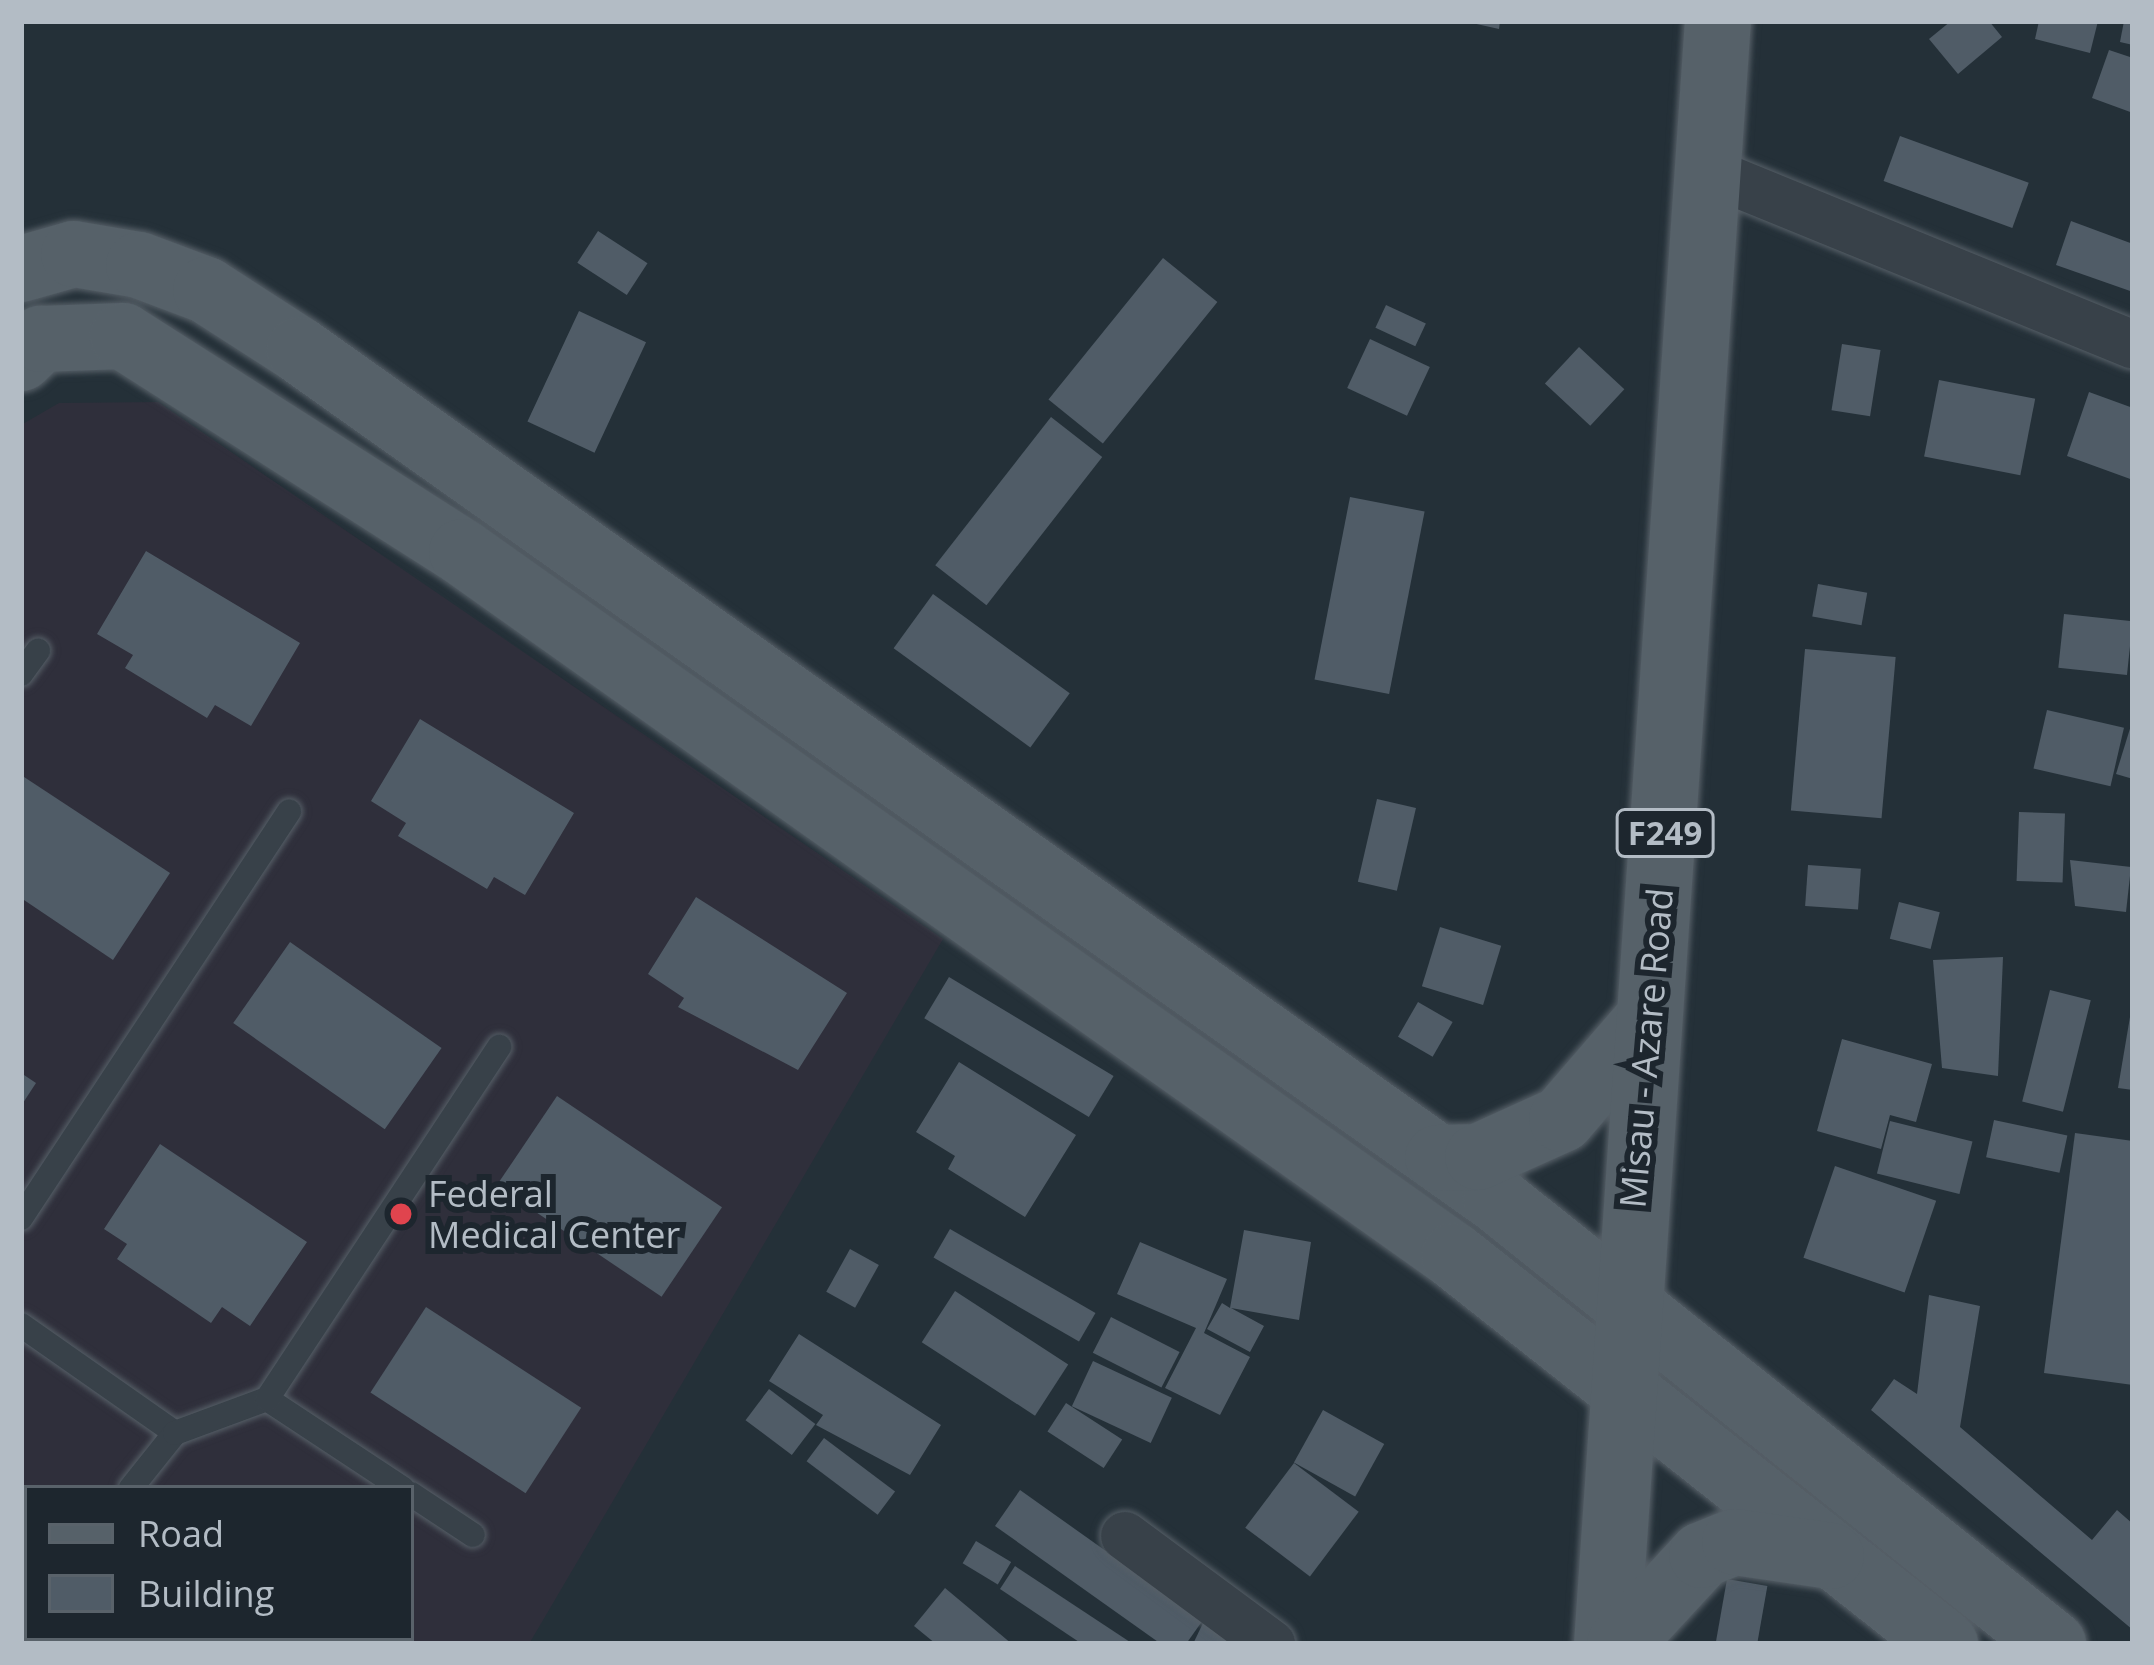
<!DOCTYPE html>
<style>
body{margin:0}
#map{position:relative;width:2154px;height:1665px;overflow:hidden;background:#243038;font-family:"Open Sans",sans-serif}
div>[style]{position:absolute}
.medical>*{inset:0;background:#2f2f3b}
.building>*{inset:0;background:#505c67;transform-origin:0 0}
.roads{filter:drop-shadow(0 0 3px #565f67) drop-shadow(0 0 3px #565f67)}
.lane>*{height:24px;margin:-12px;padding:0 12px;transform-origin:12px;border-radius:12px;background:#384149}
.street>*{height:48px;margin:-24px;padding:0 24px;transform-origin:24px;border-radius:24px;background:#384149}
.primary>*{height:66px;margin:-33px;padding:0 33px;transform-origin:33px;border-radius:33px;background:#566169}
.dots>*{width:33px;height:33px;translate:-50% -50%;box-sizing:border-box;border:6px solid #1d262e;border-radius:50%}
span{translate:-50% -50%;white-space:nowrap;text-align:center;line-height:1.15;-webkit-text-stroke:12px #1d262e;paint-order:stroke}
.shield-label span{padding:3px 9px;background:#1d262e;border:3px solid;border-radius:9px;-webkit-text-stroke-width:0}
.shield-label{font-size:33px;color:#b3bcc5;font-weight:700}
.street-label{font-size:36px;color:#b3bcc5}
.poi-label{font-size:36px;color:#b3bcc5}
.left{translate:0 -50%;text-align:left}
.frame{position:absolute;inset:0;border:24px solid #b3bcc5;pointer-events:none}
.legend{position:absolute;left:24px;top:1485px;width:390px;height:156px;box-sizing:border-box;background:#1d262e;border:3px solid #59626a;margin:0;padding:15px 21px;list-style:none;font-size:36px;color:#b3bcc5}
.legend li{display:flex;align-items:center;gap:24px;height:60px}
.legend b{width:60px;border:3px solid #59626a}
</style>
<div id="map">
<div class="medical">
<i style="clip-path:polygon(evenodd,158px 402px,943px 939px,529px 1644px,21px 1644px,21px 425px,59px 403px,158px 402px,27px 1488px,411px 1488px,411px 1638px,27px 1638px,27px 1488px)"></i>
</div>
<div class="building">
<i style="clip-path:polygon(1463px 21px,1500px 21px,1499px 29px)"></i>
<i style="clip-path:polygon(1951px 21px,1989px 21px,2002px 37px,1958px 74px,1929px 39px)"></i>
<i style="clip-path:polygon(2039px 21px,2098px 21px,2090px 53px,2035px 39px)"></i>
<i style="clip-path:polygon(2124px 21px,2133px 21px,2133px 45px,2120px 42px)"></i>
<i style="clip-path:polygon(2109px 50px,2133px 58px,2133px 113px,2092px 98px)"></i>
<i style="left:1900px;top:136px;width:137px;height:48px;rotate:20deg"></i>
<i style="clip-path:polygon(2071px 221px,2133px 244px,2133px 292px,2056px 265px)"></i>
<i style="left:598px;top:231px;width:59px;height:38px;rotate:33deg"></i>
<i style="left:1163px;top:258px;width:70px;height:182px;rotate:39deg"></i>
<i style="left:1386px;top:305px;width:44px;height:25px;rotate:25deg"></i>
<i style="left:579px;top:311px;width:74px;height:122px;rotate:25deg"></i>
<i style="left:1370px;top:339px;width:66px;height:54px;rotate:25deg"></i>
<i style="left:1842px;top:344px;width:39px;height:67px;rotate:9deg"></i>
<i style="left:1579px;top:347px;width:62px;height:50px;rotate:43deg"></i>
<i style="left:1939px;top:380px;width:98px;height:78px;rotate:11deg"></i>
<i style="clip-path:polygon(2089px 392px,2133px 408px,2133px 480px,2067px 456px)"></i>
<i style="left:1051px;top:417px;width:65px;height:188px;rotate:38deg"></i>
<i style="left:1350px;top:497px;width:76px;height:186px;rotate:11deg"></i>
<i style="clip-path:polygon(146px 551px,300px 643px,251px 726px,215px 705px,207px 718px,125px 668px,133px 655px,97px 634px)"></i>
<i style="left:1818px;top:584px;width:50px;height:33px;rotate:10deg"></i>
<i style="left:933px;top:594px;width:169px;height:67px;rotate:36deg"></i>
<i style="left:2064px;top:614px;width:69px;height:54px;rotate:6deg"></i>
<i style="left:1805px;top:649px;width:91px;height:162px;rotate:5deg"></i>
<i style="left:2047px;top:710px;width:79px;height:60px;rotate:13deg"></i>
<i style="clip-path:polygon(420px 719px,574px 813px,525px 895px,494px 877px,487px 889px,398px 836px,406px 823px,371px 801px)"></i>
<i style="clip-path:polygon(2132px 722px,2133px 722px,2133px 779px,2116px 774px)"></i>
<i style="clip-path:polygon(21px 775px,170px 873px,113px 960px,21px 898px)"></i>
<i style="left:1377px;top:799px;width:40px;height:85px;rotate:13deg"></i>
<i style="left:2019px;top:812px;width:46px;height:69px;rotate:2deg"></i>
<i style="clip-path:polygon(2070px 860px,2131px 867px,2126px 912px,2075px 906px)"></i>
<i style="left:1808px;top:865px;width:53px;height:41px;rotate:4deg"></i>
<i style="clip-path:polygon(696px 897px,847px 993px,798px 1070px,678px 1007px,684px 998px,648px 974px)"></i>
<i style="left:1899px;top:902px;width:42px;height:38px;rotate:14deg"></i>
<i style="left:1440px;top:927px;width:64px;height:62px;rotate:17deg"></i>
<i style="left:290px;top:942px;width:185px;height:99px;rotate:35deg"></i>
<i style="clip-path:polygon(2003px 957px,1998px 1076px,1942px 1068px,1933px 960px)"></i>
<i style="left:949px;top:977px;width:192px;height:48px;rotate:31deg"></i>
<i style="left:2050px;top:990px;width:42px;height:115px;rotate:14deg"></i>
<i style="left:1418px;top:1002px;width:40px;height:40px;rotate:30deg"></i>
<i style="clip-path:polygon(2131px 1011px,2133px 1011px,2133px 1090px,2118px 1088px)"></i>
<i style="clip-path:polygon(1842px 1039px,1932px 1064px,1916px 1122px,1890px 1115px,1881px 1149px,1817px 1131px)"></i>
<i style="clip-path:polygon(959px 1062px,1076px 1135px,1025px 1217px,948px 1169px,955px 1156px,916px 1132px)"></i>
<i style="clip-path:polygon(21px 1073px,36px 1083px,21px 1106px)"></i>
<i style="left:557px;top:1096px;width:199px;height:108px;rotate:34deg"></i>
<i style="left:1994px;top:1120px;width:75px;height:38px;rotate:12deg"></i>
<i style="left:1890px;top:1121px;width:85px;height:54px;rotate:14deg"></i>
<i style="clip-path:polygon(2075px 1133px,2133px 1141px,2133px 1385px,2044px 1373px)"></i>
<i style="clip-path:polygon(160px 1144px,307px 1242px,250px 1326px,222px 1307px,211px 1323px,117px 1259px,127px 1244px,104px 1229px)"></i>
<i style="left:1835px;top:1166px;width:107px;height:97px;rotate:19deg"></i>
<i style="left:950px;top:1229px;width:168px;height:33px;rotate:30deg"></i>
<i style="clip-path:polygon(1244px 1230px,1311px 1242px,1299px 1320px,1231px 1308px,1264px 1326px,1250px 1352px,1207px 1329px,1222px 1303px,1230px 1308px)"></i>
<i style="clip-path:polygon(1140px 1242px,1227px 1279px,1204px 1333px,1250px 1357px,1220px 1415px,1165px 1388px,1196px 1328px,1117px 1294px)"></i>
<i style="left:850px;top:1249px;width:33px;height:49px;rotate:29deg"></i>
<i style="left:955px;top:1291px;width:135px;height:61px;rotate:33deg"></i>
<i style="clip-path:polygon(1929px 1295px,1980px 1306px,1960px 1427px,2092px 1540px,2117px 1510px,2133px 1524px,2133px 1630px,1871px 1410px,1894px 1379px,1917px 1394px)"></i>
<i style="left:426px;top:1307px;width:185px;height:102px;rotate:33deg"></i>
<i style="left:1111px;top:1317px;width:77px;height:40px;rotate:27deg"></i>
<i style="clip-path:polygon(799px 1334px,941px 1425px,910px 1475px,816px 1425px,823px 1415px,769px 1381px)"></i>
<i style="left:1093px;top:1361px;width:87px;height:50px;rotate:25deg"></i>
<i style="left:769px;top:1389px;width:58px;height:39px;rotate:37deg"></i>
<i style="left:1066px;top:1403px;width:67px;height:34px;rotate:33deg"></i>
<i style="left:1323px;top:1410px;width:70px;height:60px;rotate:29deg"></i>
<i style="left:824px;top:1438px;width:89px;height:29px;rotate:37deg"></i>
<i style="left:1294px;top:1463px;width:81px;height:81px;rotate:37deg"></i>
<i style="clip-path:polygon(1020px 1490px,1203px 1620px,1186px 1644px,1161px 1644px,995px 1526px)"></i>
<i style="left:976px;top:1541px;width:41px;height:26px;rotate:31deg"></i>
<i style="clip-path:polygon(1015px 1566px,1133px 1644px,1082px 1644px,1000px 1589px)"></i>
<i style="left:1727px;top:1579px;width:41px;height:66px;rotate:10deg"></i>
<i style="clip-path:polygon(945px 1588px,1012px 1644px,936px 1644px,914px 1626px)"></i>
<i style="clip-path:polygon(1204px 1621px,1253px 1644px,1193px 1644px)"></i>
</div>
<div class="roads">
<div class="lane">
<i style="left:21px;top:674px;width:29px;rotate:-54deg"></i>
<i style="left:21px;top:1218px;width:487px;rotate:-56.6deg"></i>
<i style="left:21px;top:1325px;width:188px;rotate:35deg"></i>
<i style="left:267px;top:1399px;width:162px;rotate:33.4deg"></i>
<i style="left:131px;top:1488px;width:70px;rotate:-51.3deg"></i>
<i style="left:175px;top:1433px;width:98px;rotate:-20.3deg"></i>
<i style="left:267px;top:1399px;width:422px;rotate:-56.6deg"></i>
<i style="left:411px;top:1494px;width:74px;rotate:33.5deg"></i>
<i style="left:21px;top:1624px;width:10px;rotate:-53deg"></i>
</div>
<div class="street">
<i style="left:1705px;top:170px;width:462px;rotate:22.2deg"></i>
<i style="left:1125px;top:1536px;width:182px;rotate:36.5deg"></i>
</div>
<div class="primary">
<i style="left:21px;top:269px;width:55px;rotate:-15.8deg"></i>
<i style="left:74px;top:254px;width:66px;rotate:9.6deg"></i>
<i style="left:139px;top:265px;width:72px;rotate:20.5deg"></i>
<i style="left:206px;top:290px;width:111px;rotate:32.8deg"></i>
<i style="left:299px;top:350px;width:1468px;rotate:35.35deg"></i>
<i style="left:1496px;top:1199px;width:713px;rotate:38.62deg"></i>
<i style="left:21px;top:358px;width:28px;rotate:-44deg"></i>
<i style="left:41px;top:339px;width:82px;rotate:-2.1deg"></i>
<i style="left:123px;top:336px;width:402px;rotate:32.5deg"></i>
<i style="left:462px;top:552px;width:1216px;rotate:35.36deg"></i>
<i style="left:1454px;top:1256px;width:626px;rotate:38.32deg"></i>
<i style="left:1438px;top:1158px;width:40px;rotate:-1.4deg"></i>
<i style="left:1478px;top:1157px;width:92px;rotate:-24.3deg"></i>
<i style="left:1562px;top:1119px;width:127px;rotate:-49.2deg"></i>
<i style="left:1607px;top:1644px;width:1627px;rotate:-86.09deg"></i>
<i style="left:1620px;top:1644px;width:121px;rotate:-47.3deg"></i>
<i style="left:1702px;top:1555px;width:35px;rotate:-22deg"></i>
<i style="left:1735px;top:1542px;width:97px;rotate:8.3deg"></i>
</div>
</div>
<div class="dots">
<i style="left:401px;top:1214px;background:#e0444e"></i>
</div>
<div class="shield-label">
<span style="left:1665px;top:833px">F249</span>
</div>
<div class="street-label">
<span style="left:1646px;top:1048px;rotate:-85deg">Misau - Azare Road</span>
</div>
<div class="poi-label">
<span class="left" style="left:428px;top:1214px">Federal<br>Medical Center</span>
</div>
<div class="frame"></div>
<ul class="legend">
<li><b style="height:15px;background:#566169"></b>Road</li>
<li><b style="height:33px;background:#505c67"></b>Building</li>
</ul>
</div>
